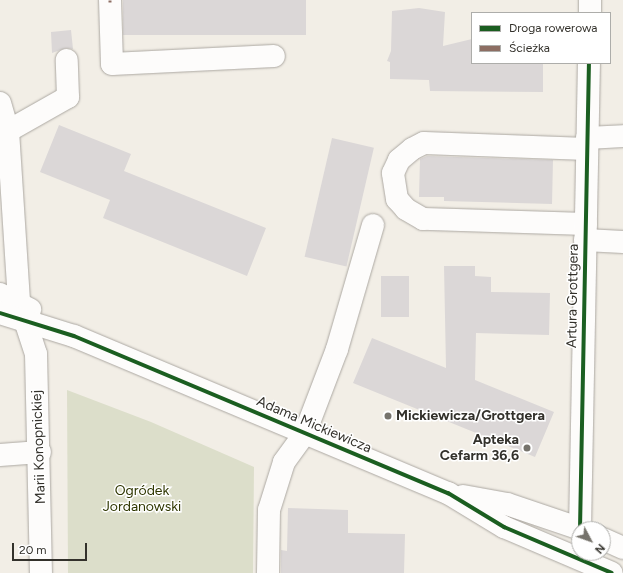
<!DOCTYPE html>
<meta charset="utf-8">
<style>
body{margin:0}
#map{position:relative;width:623px;height:573px;overflow:hidden;background:#f2eee6;font-family:Figtree,sans-serif}
div>[style]{position:absolute}
.green>*{inset:0;background:#dcdeca}
.building>*{inset:0;background:#dbd7d7;transform-origin:0 0}
.roads{filter:drop-shadow(0 0 1px #aca8a2) drop-shadow(0 0 1px #aca8a2)}
.minor>*{height:22px;margin:-11px;padding:0 11px;transform-origin:11px;border-radius:11px;background:#fdfcfb}
.quiet>*{height:3px;margin-top:-1.5px;transform-origin:0;background:repeating-linear-gradient(90deg,#8d6e63 0 6px,transparent 0 9px)}
.cycleway>*{height:4px;margin:-2px;padding:0 2px;transform-origin:2px;border-radius:2px;background:#1b5e20}
.dots>*{width:11px;height:11px;translate:-50% -50%;box-sizing:border-box;border:2px solid #fff;border-radius:50%}
span{translate:-50% -50%;white-space:nowrap;text-align:center;line-height:1.15;-webkit-text-stroke:3px #fff;paint-order:stroke}
.street-label{font-size:14px;color:#33312b}
.poi-label{font-size:14px;color:#33312b;font-weight:700}
.left{translate:0 -50%;text-align:left}
.right{translate:-100% -50%;text-align:right}
.park-label{font-size:14px;color:#2f3700}
.legend{position:absolute;left:471px;top:12px;width:140px;height:52px;box-sizing:border-box;background:#fff;border:1px solid #adadaa;margin:0;padding:5px 7px;list-style:none;font-size:12px;color:#33312b}
.legend li{display:flex;align-items:center;gap:8px;height:20px}
.legend b{width:20px;border:1px solid #adadaa}
.north{position:absolute;left:571px;top:521px;width:40px;height:40px;box-sizing:border-box;background:#fff;border:1px solid #adadaa;border-radius:50%;rotate:131deg;font-size:11px;font-weight:700;line-height:16px;text-align:center;color:#33312b}
.north::after{content:'';display:block;margin:auto;width:14px;height:18px;background:#76736c;clip-path:polygon(50% 0,100% 100%,50% 72%,0 100%)}
.scale{position:absolute;left:12px;top:543px;width:75px;height:18px;box-sizing:border-box;border:2px solid #33312b;border-top:0;padding-left:5px;font-size:12px;line-height:14px;white-space:nowrap;color:#33312b;-webkit-text-stroke:3px #fff;paint-order:stroke}
</style>
<div id="map">
<div class="green">
<i style="clip-path:polygon(67px 390px,151px 422px,254px 467px,253px 573px,68px 573px)"></i>
</div>
<div class="building">
<i style="left:123px;top:0;width:183px;height:35px"></i>
<i style="clip-path:polygon(419px 8px,445px 12px,443px 46px,472px 39px,472px 63px,543px 63px,543px 92px,430px 91px,429px 80px,390px 79px,390px 62px,387px 61px,391px 51px,392px 11px)"></i>
<i style="clip-path:polygon(71px 30px,73px 49px,66px 48px,52px 53px,51px 32px)"></i>
<i style="clip-path:polygon(59px 125px,131px 154px,124px 171px,266px 228px,247px 276px,103px 218px,110px 200px,40px 172px)"></i>
<i style="left:332px;top:138px;width:43px;height:122px;rotate:13deg"></i>
<i style="clip-path:polygon(427px 156px,553px 160px,552px 204px,444px 201px,444px 197px,419px 197px,420px 159px)"></i>
<i style="clip-path:polygon(444px 266px,475px 266px,475px 276px,491px 277px,491px 292px,550px 293px,549px 335px,476px 333px,475px 380px,554px 412px,535px 457px,353px 383px,372px 338px,446px 368px)"></i>
<i style="left:381px;top:276px;width:28px;height:41px"></i>
<i style="clip-path:polygon(288px 508px,348px 510px,348px 533px,405px 534px,404px 573px,281px 573px,281px 550px,287px 551px)"></i>
</div>
<div class="roads">
<div class="minor">
<i style="left:110px;top:0;width:64px;rotate:88.2deg"></i>
<i style="left:112px;top:64px;width:162px;rotate:-2.8deg"></i>
<i style="left:590px;top:13px;width:13px;rotate:-90deg"></i>
<i style="left:0;top:103px;width:29px;rotate:74deg"></i>
<i style="left:8px;top:131px;width:171px;rotate:86.3deg"></i>
<i style="left:19px;top:302px;width:55px;rotate:71.9deg"></i>
<i style="left:36px;top:354px;width:219px;rotate:88.7deg"></i>
<i style="left:8px;top:131px;width:69px;rotate:-29.5deg"></i>
<i style="left:68px;top:97px;width:37px;rotate:-92deg"></i>
<i style="left:587px;top:138px;width:36px;rotate:-3deg"></i>
<i style="left:586px;top:224px;width:163px;rotate:-178.2deg"></i>
<i style="left:423px;top:219px;width:20px;rotate:-150deg"></i>
<i style="left:406px;top:209px;width:13px;rotate:-132deg"></i>
<i style="left:397px;top:199px;width:26px;rotate:-99deg"></i>
<i style="left:393px;top:173px;width:14px;rotate:-65deg"></i>
<i style="left:399px;top:160px;width:17px;rotate:-40deg"></i>
<i style="left:412px;top:149px;width:13px;rotate:-27deg"></i>
<i style="left:424px;top:143px;width:163px;rotate:2.1deg"></i>
<i style="left:585px;top:240px;width:38px;rotate:3deg"></i>
<i style="left:0;top:294px;width:34px;rotate:27deg"></i>
<i style="left:0;top:313px;width:77px;rotate:17.3deg"></i>
<i style="left:74px;top:336px;width:406px;rotate:22.8deg"></i>
<i style="left:448px;top:493px;width:66px;rotate:31.3deg"></i>
<i style="left:504px;top:527px;width:117px;rotate:23.1deg"></i>
<i style="left:0;top:455px;width:40px;rotate:-4.3deg"></i>
<i style="left:463px;top:496px;width:45px;rotate:10.3deg"></i>
<i style="left:507px;top:504px;width:78px;rotate:18.7deg"></i>
<i style="left:580px;top:529px;width:466px;rotate:-88.9deg"></i>
<i style="left:603px;top:539px;width:22px;rotate:24deg"></i>
<i style="left:268px;top:573px;width:63px;rotate:-89.1deg"></i>
<i style="left:269px;top:510px;width:50px;rotate:-72.6deg"></i>
<i style="left:284px;top:462px;width:36px;rotate:-54deg"></i>
<i style="left:305px;top:433px;width:90px;rotate:-69.1deg"></i>
<i style="left:337px;top:349px;width:129px;rotate:-73.8deg"></i>
</div>
</div>
<div class="quiet">
<i style="left:110px;top:0;width:2px;rotate:90deg"></i>
</div>
<div class="cycleway">
<i style="left:0;top:313px;width:77px;rotate:17.3deg"></i>
<i style="left:74px;top:336px;width:406px;rotate:22.8deg"></i>
<i style="left:448px;top:493px;width:66px;rotate:31.3deg"></i>
<i style="left:504px;top:527px;width:117px;rotate:23.1deg"></i>
<i style="left:580px;top:529px;width:466px;rotate:-88.9deg"></i>
</div>
<div class="dots">
<i style="left:388px;top:416px;background:#76736c"></i>
<i style="left:527px;top:448px;background:#76736c"></i>
</div>
<div class="street-label">
<span style="left:573px;top:296px;rotate:-89deg">Artura Grottgera</span>
<span style="left:314px;top:425px;rotate:23deg">Adama Mickiewicza</span>
<span style="left:39px;top:447px;rotate:-92deg">Marii Konopnickiej</span>
</div>
<div class="poi-label">
<span class="left" style="left:396px;top:416px">Mickiewicza/Grottgera</span>
<span class="right" style="left:519px;top:448px">Apteka<br>Cefarm 36,6</span>
</div>
<div class="park-label">
<span style="left:142px;top:499px">Ogródek<br>Jordanowski</span>
</div>
<ul class="legend">
<li><b style="height:5px;background:#1b5e20"></b>Droga rowerowa</li>
<li><b style="height:5px;background:#8d6e63"></b>Ścieżka</li>
</ul>
<div class="north">N</div>
<div class="scale">20 m</div>
</div>
